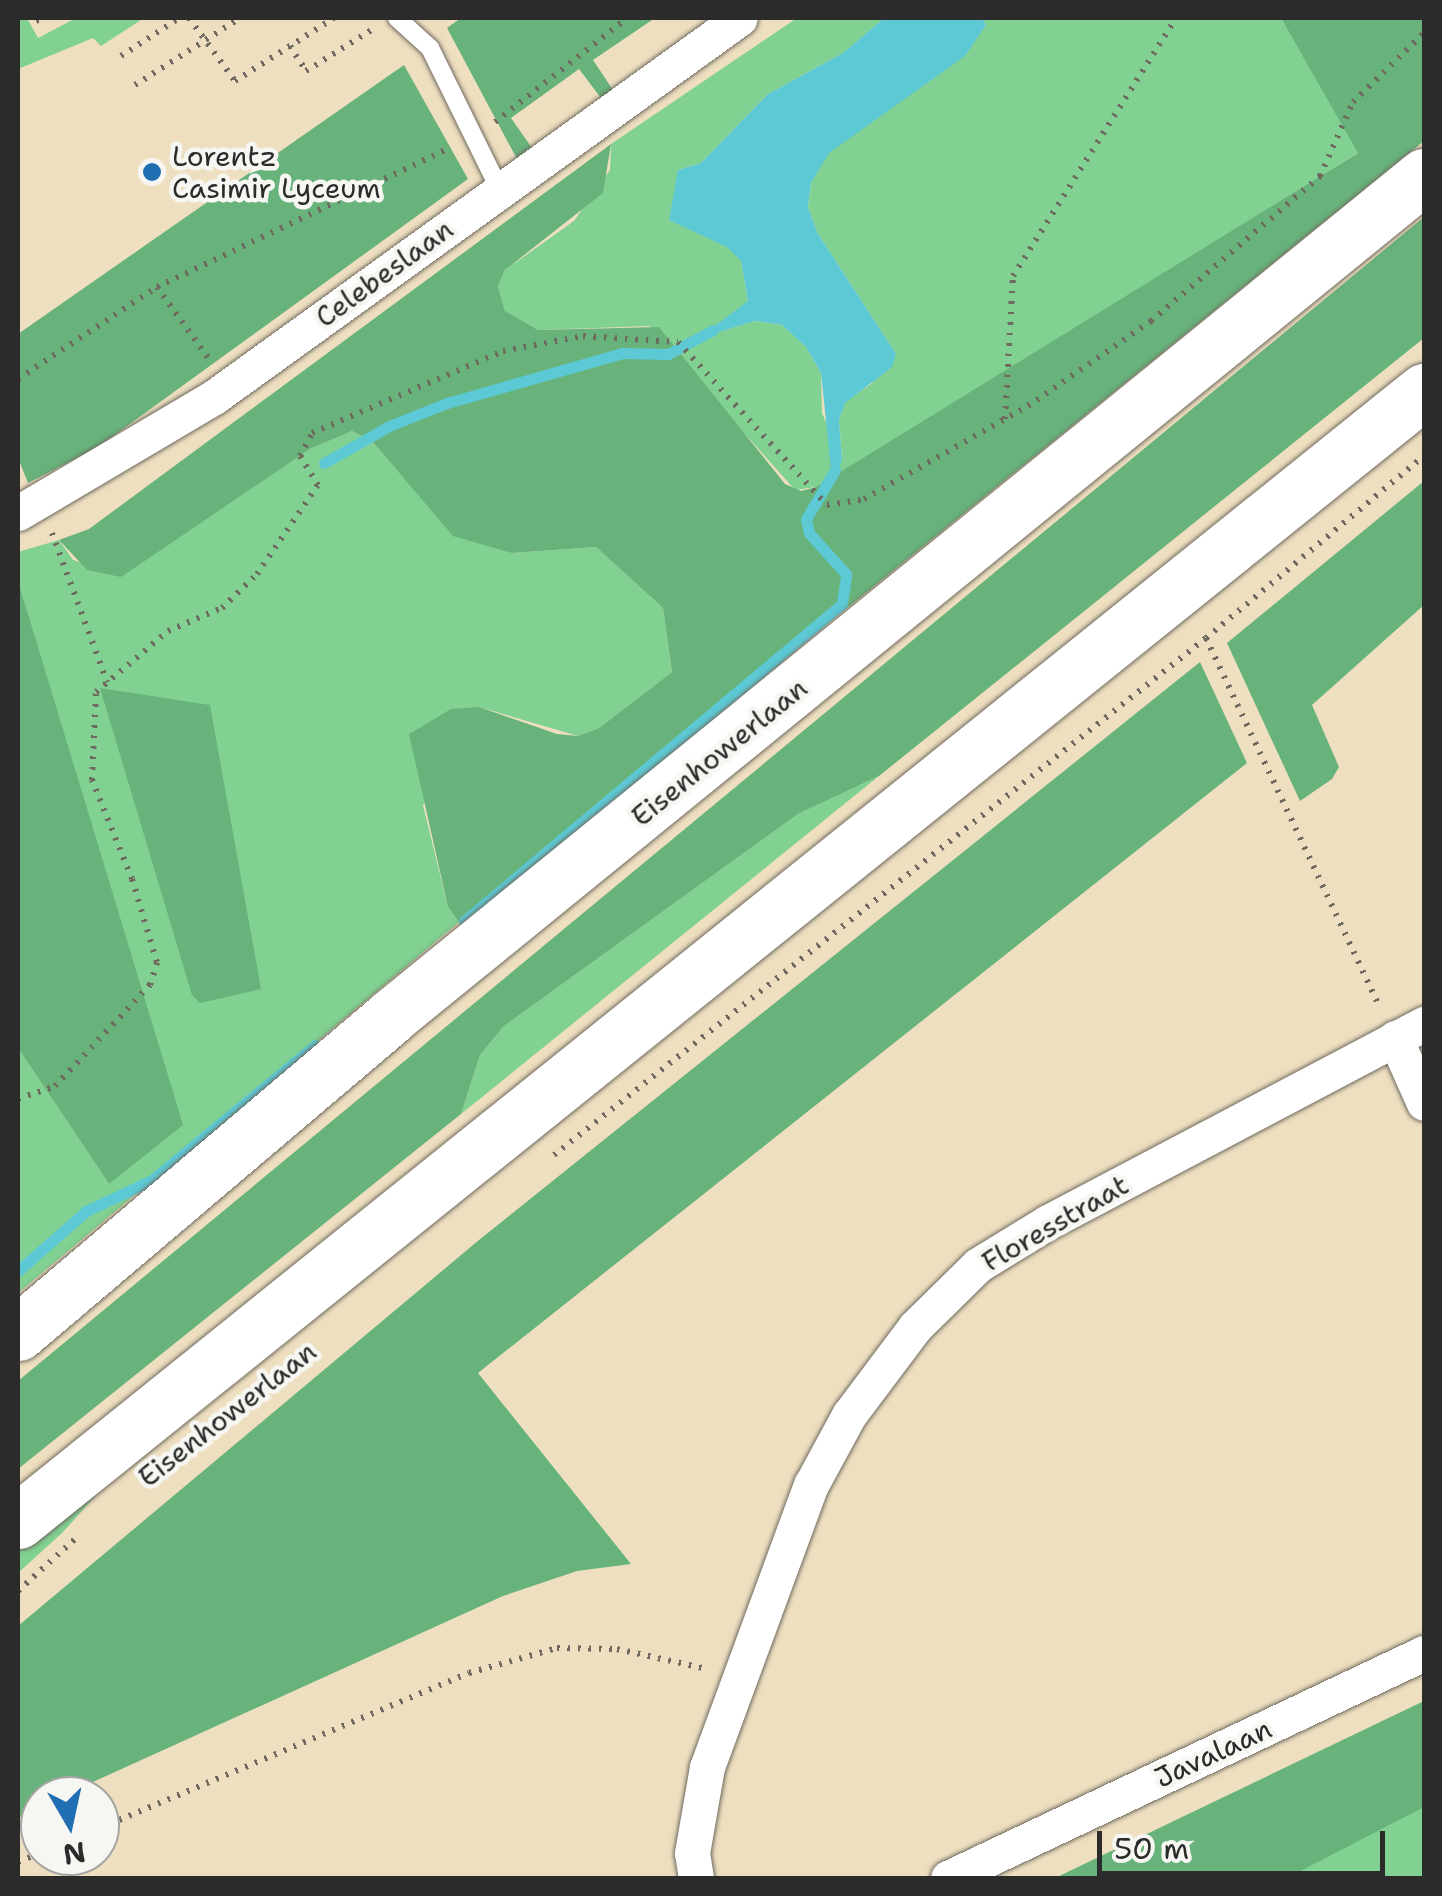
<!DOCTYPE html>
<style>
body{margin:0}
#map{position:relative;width:1442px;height:1896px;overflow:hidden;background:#eedfc0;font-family:"Shantell Sans",sans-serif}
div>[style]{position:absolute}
.green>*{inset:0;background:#81d192}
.forest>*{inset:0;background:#68b37c}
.water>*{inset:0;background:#5dc9d5}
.stream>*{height:11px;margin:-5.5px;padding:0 5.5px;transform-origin:5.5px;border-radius:5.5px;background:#5dc9d5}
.path>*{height:6px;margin-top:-3px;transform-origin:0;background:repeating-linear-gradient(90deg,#6f6a5f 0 2.5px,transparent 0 10.5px)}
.roads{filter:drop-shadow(0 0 2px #6f6a5f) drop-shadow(0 0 2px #6f6a5f)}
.lane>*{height:18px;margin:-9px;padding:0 9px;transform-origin:9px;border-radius:9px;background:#fff}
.street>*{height:35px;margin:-17.5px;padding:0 17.5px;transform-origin:17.5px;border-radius:17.5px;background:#fff}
.primary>*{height:55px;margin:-27.5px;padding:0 27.5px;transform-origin:27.5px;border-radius:27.5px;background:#fff}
.dots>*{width:28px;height:28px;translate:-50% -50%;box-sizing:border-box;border:5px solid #f6f6f2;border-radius:50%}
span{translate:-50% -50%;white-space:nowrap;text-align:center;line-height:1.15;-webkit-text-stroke:9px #f6f6f2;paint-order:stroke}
.poi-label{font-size:28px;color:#2b2b2b}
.left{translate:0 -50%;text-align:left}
.street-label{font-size:28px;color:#2b2b2b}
.frame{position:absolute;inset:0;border:20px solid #2b2b2b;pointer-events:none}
.north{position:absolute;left:20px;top:1776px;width:100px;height:100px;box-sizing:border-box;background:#f6f6f2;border:2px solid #a5a5a2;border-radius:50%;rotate:171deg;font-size:28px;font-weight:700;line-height:40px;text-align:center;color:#2b2b2b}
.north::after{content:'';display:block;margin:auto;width:35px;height:45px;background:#1f6fb2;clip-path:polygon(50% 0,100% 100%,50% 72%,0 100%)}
.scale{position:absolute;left:1097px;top:1831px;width:288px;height:45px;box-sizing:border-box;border:5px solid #2b2b2b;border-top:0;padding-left:12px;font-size:30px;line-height:35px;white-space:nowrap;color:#2b2b2b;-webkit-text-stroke:8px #f6f6f2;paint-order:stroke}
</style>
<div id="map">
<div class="green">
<i style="clip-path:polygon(18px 18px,27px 18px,38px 38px,76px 18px,144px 18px,101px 46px,93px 38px,18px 69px)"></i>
<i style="clip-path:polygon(797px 18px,884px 18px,843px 53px,768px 94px,701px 163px,678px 170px,741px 261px,748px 302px,712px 328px,714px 333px,755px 321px,782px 325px,806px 347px,821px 373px,822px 413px,842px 459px,839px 420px,845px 402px,871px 384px,896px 354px,817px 232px,808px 207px,811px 183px,828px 153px,986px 26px,982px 18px,1281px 18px,1359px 152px,863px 462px,816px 487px,795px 490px,649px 326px,538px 330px,505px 312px,498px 287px,505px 270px,574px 221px,610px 170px,611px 144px)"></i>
<i style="clip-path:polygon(352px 431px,372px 441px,402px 476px,512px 553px,596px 547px,663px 608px,672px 672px,599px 728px,578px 736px,479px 707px,423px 805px,448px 907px,459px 922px,18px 1293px,18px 1048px,109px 1184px,87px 814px,18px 581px,18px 552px,59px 540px,73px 560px,121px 576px,310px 449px)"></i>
<i style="clip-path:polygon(879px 776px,461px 1114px,480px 1055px,504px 1026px,798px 814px)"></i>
<i style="clip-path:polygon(151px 1435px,62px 1533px,18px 1573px,18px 1543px)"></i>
<i style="clip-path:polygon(1424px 1782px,1424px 1878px,1225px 1878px)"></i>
</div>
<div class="forest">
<i style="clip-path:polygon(461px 18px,655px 18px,593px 60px,613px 90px,601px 98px,579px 69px,511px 118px,532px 148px,517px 159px,447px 28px)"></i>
<i style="clip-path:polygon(1281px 18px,1424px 18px,1424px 141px,459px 922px,448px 907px,409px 734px,451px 709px,479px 707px,557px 734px,578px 736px,599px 728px,672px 672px,663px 608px,596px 547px,512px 553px,453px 536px,372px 441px,352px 431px,310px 449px,121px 577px,87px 570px,59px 540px,89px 529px,611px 144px,603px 193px,505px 270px,498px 287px,505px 311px,538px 330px,659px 327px,785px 484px,801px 491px,816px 487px,1358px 153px)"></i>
<i style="clip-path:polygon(404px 65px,468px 179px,98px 447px,28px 483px,18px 458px,18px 334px)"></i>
<i style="clip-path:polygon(1424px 217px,1424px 338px,879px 776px,798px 814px,504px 1026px,480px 1055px,461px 1114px,18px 1469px,18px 1381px)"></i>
<i style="clip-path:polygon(1424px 481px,1424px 605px,1312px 705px,1339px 767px,1332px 779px,1300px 801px,1227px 643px)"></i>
<i style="clip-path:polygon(18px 581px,183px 1125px,109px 1184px,18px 1048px)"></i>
<i style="clip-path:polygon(1200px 662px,1247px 763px,478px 1373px,631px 1564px,577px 1571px,503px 1596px,62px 1796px,40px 1796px,40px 1807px,18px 1818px,18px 1626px,479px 1240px)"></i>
<i style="clip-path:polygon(100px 688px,210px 705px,261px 989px,200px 1003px,192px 995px)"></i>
<i style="clip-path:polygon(1424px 1701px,1424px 1807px,1287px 1878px,1055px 1878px)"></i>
</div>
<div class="water">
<i style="clip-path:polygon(884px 18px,982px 18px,986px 25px,965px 56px,829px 153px,811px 183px,808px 207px,817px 232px,896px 354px,892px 367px,845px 403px,839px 420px,842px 459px,839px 470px,831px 469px,821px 373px,806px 347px,782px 325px,755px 321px,715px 333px,712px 328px,748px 301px,741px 261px,727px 247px,669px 220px,678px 170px,701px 163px,768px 94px,843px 53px)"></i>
</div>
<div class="stream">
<i style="left:324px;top:463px;width:75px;rotate:-29.6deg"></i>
<i style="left:389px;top:426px;width:62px;rotate:-21.6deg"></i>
<i style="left:447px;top:403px;width:183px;rotate:-15.9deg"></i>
<i style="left:623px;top:353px;width:45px;rotate:1.3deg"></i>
<i style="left:668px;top:354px;width:51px;rotate:-28.1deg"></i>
<i style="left:464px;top:921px;width:493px;rotate:-40deg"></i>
<i style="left:842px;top:604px;width:30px;rotate:-82deg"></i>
<i style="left:846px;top:574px;width:55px;rotate:-132.1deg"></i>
<i style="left:809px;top:533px;width:14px;rotate:-102deg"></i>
<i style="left:806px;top:519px;width:57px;rotate:-59.4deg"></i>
<i style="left:18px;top:1271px;width:91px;rotate:-41.4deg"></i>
<i style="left:86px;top:1211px;width:73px;rotate:-25.2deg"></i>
<i style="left:152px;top:1180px;width:212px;rotate:-39.6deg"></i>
</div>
<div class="path">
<i style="left:189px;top:18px;width:78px;rotate:53.9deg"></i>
<i style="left:235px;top:81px;width:117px;rotate:-32.5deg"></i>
<i style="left:36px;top:21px;width:8px;rotate:-23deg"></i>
<i style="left:290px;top:46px;width:30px;rotate:57deg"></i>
<i style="left:306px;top:71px;width:79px;rotate:-32.1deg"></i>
<i style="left:121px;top:56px;width:69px;rotate:-33.2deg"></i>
<i style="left:135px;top:85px;width:125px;rotate:-32.5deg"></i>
<i style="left:495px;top:122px;width:168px;rotate:-38.2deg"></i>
<i style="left:157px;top:287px;width:89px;rotate:54.2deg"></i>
<i style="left:18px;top:379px;width:167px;rotate:-33.5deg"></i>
<i style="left:157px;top:287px;width:324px;rotate:-25.4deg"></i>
<i style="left:1005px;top:419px;width:143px;rotate:-86.8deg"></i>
<i style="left:1013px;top:276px;width:305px;rotate:-57.7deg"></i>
<i style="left:52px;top:533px;width:159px;rotate:69.7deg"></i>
<i style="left:1206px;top:638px;width:409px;rotate:64.8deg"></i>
<i style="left:18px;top:1099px;width:39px;rotate:-19deg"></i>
<i style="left:55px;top:1086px;width:139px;rotate:-46.8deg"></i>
<i style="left:150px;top:985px;width:24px;rotate:-73deg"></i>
<i style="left:157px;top:962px;width:87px;rotate:-106.8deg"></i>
<i style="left:132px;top:879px;width:107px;rotate:-112deg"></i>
<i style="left:92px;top:780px;width:88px;rotate:-87.4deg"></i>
<i style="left:96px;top:692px;width:94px;rotate:-40.3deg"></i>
<i style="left:168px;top:631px;width:59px;rotate:-23.1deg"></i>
<i style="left:222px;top:608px;width:49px;rotate:-44.2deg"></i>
<i style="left:257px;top:574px;width:108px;rotate:-55.6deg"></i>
<i style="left:318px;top:485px;width:34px;rotate:-122deg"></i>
<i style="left:300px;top:456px;width:26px;rotate:-62deg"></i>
<i style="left:312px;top:433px;width:208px;rotate:-23.2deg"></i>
<i style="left:503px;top:351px;width:81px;rotate:-10.6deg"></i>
<i style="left:583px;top:336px;width:95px;rotate:3.6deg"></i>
<i style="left:678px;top:342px;width:221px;rotate:47.6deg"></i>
<i style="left:827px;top:505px;width:37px;rotate:-9deg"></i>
<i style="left:864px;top:499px;width:189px;rotate:-29.6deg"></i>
<i style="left:1028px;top:406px;width:150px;rotate:-34.6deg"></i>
<i style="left:1151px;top:321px;width:223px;rotate:-40.6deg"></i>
<i style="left:1320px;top:176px;width:81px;rotate:-66deg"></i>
<i style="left:1353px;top:102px;width:99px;rotate:-44.2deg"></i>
<i style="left:554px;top:1155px;width:832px;rotate:-38.41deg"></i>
<i style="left:1206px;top:638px;width:284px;rotate:-39.9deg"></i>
<i style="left:18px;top:1591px;width:79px;rotate:-42.4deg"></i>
<i style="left:100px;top:1828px;width:400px;rotate:-22.8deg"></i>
<i style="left:469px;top:1673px;width:91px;rotate:-15.9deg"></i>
<i style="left:557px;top:1648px;width:60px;rotate:1deg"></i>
<i style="left:617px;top:1649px;width:92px;rotate:12.5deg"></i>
<i style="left:18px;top:1862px;width:24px;rotate:-22deg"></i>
</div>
<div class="roads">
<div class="lane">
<i style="left:397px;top:18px;width:45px;rotate:42.3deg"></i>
<i style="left:430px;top:48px;width:156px;rotate:63.8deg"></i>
</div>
<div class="street">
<i style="left:18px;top:513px;width:228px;rotate:-30.6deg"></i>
<i style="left:214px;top:397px;width:648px;rotate:-35.77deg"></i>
<i style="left:1395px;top:1038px;width:71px;rotate:66deg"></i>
<i style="left:696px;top:1878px;width:25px;rotate:-99deg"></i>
<i style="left:692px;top:1853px;width:87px;rotate:-80.1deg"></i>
<i style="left:707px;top:1767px;width:301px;rotate:-69.8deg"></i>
<i style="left:811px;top:1485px;width:80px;rotate:-61.5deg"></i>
<i style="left:849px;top:1415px;width:110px;rotate:-53.1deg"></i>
<i style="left:915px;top:1327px;width:88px;rotate:-44.5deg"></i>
<i style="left:978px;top:1265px;width:82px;rotate:-31.6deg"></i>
<i style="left:1048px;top:1222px;width:425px;rotate:-27.8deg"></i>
<i style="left:948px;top:1878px;width:526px;rotate:-25.3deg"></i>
</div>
<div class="primary">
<i style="left:18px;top:1333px;width:488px;rotate:-40.3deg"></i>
<i style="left:390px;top:1017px;width:1333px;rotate:-39.12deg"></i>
<i style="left:18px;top:1521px;width:1804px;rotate:-38.79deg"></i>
</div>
</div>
<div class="dots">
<i style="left:152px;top:172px;background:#1f6fb2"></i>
</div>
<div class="poi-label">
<span class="left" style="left:172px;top:172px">Lorentz<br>Casimir Lyceum</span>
</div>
<div class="street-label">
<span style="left:384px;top:273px;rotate:-36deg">Celebeslaan</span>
<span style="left:719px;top:752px;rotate:-39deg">Eisenhowerlaan</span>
<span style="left:1055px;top:1223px;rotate:-30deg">Floresstraat</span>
<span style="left:227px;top:1414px;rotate:-38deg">Eisenhowerlaan</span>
<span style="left:1213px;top:1753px;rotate:-25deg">Javalaan</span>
</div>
<div class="frame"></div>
<div class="north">N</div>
<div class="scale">50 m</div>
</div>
